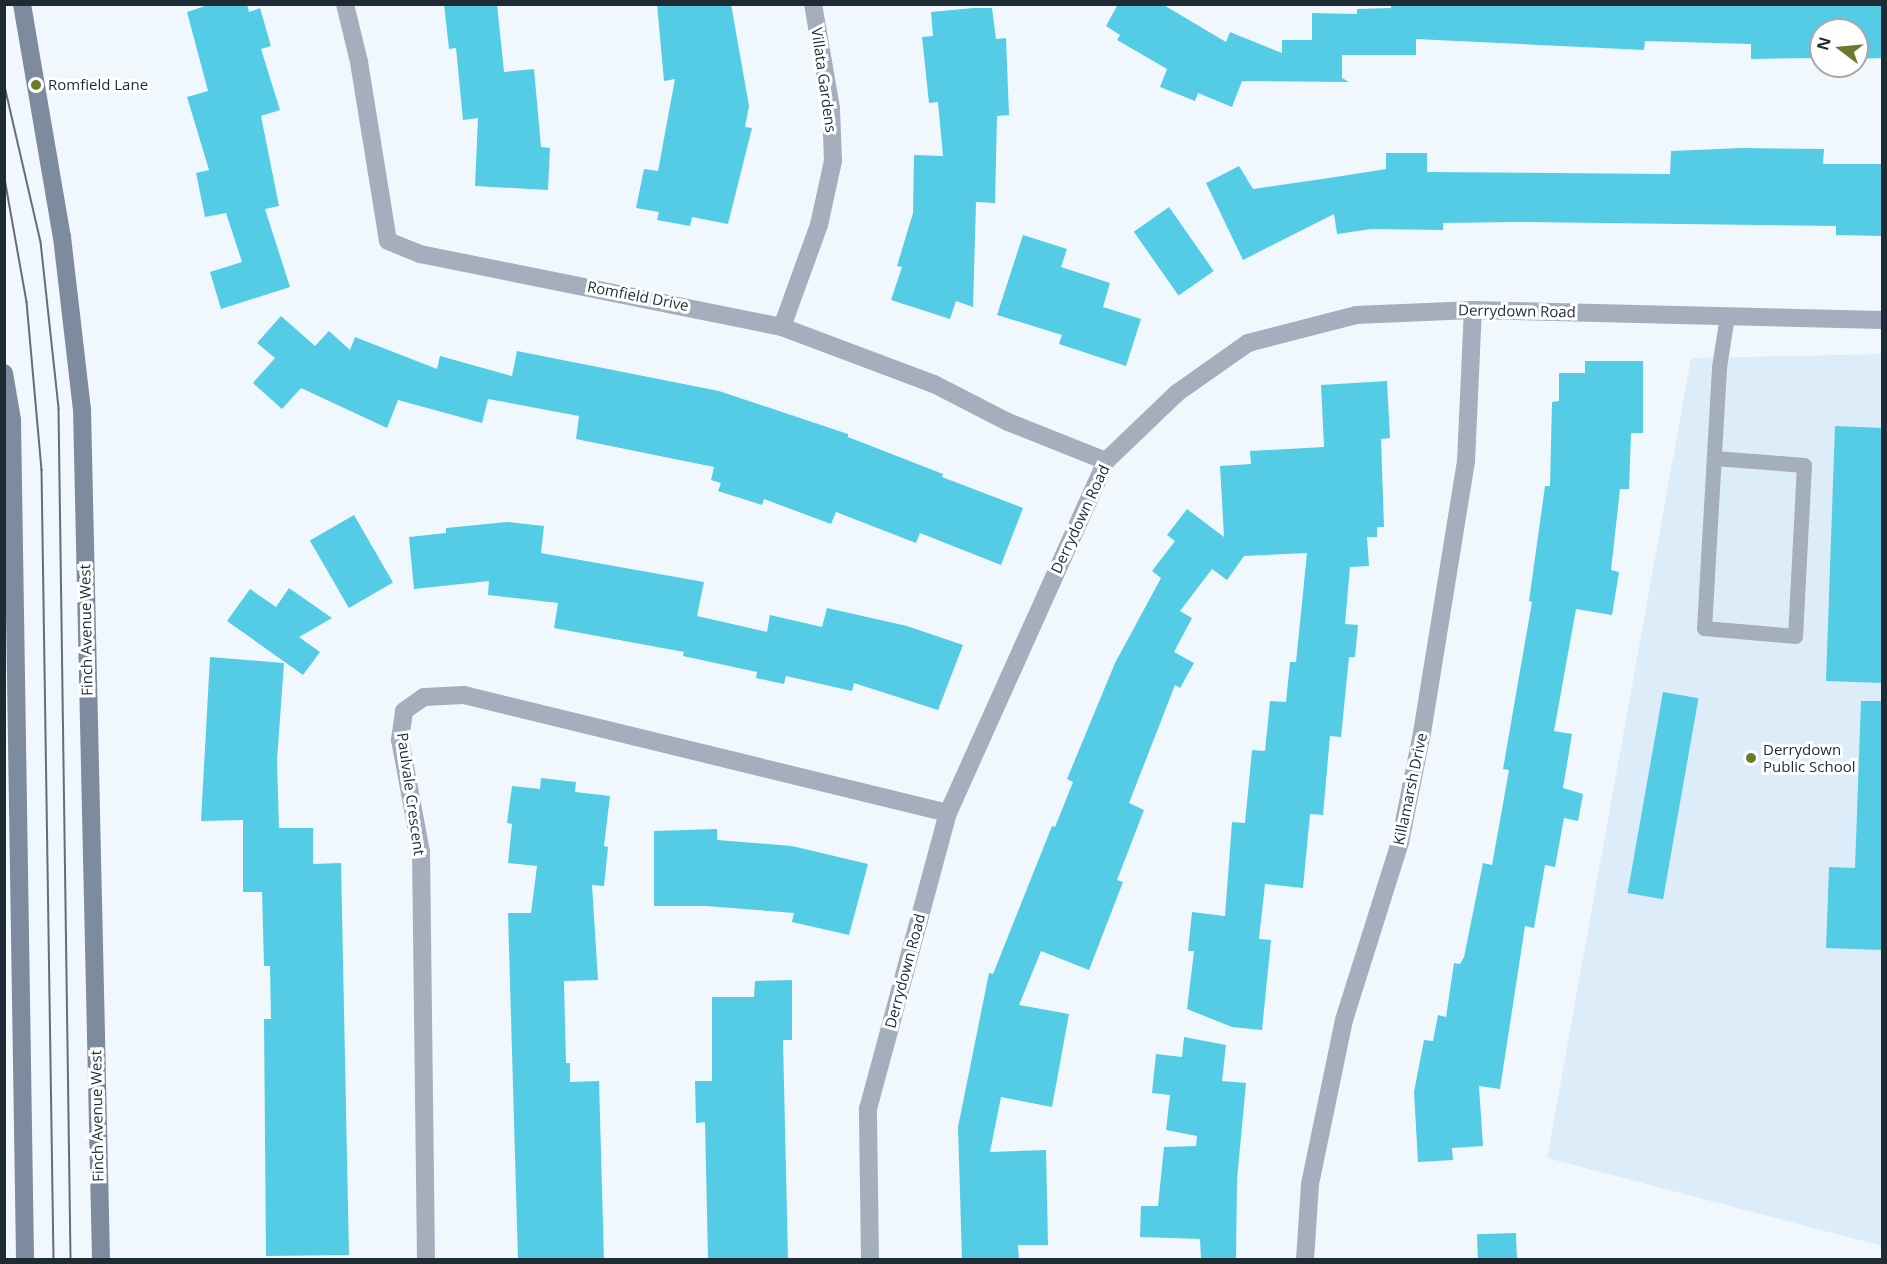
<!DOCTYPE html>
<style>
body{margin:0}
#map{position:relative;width:1887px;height:1264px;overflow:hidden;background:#f1f8fd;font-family:"Open Sans",sans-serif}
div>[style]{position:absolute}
.built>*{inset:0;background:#dcedf9}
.building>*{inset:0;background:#55cce5;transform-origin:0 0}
.lane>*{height:15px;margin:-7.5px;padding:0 7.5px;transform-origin:7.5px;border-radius:7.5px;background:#a5aebc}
.street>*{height:18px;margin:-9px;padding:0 9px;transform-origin:9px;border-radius:9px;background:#a5aebc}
.secondary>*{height:18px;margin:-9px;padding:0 9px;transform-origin:9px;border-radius:9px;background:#7e8a9e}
.tram>*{height:1.5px;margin:-0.75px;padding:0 0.75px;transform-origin:0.75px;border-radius:0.75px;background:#636f77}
.dots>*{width:16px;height:16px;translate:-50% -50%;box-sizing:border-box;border:3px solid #fff;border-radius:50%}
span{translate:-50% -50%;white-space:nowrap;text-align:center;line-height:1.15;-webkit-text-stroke:6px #fff;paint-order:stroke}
.street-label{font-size:15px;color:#1d2b34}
.poi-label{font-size:15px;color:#1d2b34}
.left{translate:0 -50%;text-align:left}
.frame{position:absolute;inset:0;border:6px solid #1d2b34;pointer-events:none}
.north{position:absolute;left:1809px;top:18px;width:60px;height:60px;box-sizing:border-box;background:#fff;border:2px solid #a5aaae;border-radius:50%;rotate:286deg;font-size:16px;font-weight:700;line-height:24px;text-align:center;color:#1d2b34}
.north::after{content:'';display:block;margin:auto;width:21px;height:27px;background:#6a7b2a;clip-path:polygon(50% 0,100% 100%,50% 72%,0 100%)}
</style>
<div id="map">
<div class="built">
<i style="clip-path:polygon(1882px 354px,1882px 1246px,1547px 1158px,1691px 358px)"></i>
</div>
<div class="building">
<i style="clip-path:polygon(211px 4px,247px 4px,249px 12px,260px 8px,271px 46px,261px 49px,280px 110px,261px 116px,279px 206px,265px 209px,290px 287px,221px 309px,210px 272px,242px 262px,226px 213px,205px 217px,196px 173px,209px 170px,187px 97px,208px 91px,187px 12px)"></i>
<i style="clip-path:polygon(444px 4px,497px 4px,504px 72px,534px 69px,541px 147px,550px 148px,548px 190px,475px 186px,478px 118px,463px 120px,456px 48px,449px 49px)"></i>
<i style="clip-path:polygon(657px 4px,731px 4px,749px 106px,745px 127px,752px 128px,728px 224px,692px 217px,690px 226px,657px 220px,659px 212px,636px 208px,644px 169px,658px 171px,675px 79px,664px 81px)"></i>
<i style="clip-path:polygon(1118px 4px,1162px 4px,1226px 42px,1230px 32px,1282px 53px,1282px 40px,1312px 40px,1312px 13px,1357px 14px,1357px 9px,1391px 8px,1391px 4px,1882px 4px,1882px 58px,1857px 59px,1857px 30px,1821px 30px,1821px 58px,1751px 59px,1751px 44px,1645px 41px,1644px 50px,1416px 39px,1416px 55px,1342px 55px,1342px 78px,1349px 82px,1242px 81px,1232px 107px,1198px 93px,1195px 101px,1160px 87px,1167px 69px,1117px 40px,1120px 35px,1106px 26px)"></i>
<i style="clip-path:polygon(973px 8px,992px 8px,996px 39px,1006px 38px,1009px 115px,997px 116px,995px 203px,976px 202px,973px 307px,956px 301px,950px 319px,891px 300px,902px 267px,897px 266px,913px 213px,914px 155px,943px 156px,938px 102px,929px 103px,922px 37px,933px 36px,931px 12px)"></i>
<i style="clip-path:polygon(1742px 148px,1824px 149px,1823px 164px,1882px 164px,1882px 236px,1836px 235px,1836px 226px,1517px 222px,1443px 223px,1443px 230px,1372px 229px,1337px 234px,1334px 214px,1243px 260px,1206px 183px,1239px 166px,1253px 189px,1329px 178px,1386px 169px,1386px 153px,1427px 153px,1427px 172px,1670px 174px,1671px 151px)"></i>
<i style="left:1169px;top:207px;width:78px;height:43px;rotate:55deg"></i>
<i style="clip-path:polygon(1023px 235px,1067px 249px,1061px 267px,1110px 283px,1103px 307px,1141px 319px,1126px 366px,1059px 344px,1062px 335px,997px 315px)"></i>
<i style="clip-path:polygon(281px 316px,315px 346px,329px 331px,350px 350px,355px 337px,437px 369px,440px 356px,512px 376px,517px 351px,719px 391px,848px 434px,848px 437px,943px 474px,942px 477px,1023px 508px,1001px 565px,920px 533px,916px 543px,836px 512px,831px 524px,764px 499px,762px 505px,718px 491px,721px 483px,711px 480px,714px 467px,576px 439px,579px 416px,488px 399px,482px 423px,398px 400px,387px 428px,301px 388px,282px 409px,253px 383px,275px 358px,257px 343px)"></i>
<i style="clip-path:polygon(1585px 361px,1643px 361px,1643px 433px,1631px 433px,1629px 489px,1620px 489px,1611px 570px,1619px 572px,1612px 615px,1576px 609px,1554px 731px,1572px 734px,1563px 788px,1583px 794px,1578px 821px,1564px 818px,1555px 867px,1545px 865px,1534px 928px,1525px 926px,1500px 1089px,1479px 1086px,1483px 1146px,1452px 1148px,1453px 1160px,1418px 1162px,1414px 1092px,1424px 1040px,1433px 1041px,1438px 1015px,1446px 1017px,1454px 963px,1460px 964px,1464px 957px,1483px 863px,1492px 865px,1509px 770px,1503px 769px,1532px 602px,1529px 601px,1545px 486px,1550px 486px,1552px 402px,1559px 401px,1559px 373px,1585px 373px)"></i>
<i style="clip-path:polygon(1387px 381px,1390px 438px,1381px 439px,1384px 527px,1377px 527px,1377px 537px,1367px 537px,1369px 566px,1350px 567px,1345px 624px,1358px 625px,1355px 657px,1349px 657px,1341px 737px,1330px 736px,1323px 815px,1310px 814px,1303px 888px,1265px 884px,1259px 939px,1271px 940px,1262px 1030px,1232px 1027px,1187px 1009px,1194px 951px,1188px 951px,1192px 912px,1225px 916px,1232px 822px,1245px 823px,1252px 750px,1265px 751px,1270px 701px,1286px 702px,1290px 662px,1296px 662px,1307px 553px,1244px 556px,1227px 580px,1212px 569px,1180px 611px,1192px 618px,1174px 652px,1194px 663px,1180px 688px,1175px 685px,1129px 803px,1144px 810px,1117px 880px,1123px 882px,1089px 970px,1041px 951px,1019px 1005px,1069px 1014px,1052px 1107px,1001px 1097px,990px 1152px,1046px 1150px,1048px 1245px,1018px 1245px,1019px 1260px,962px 1260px,958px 1127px,989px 973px,993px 974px,1052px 826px,1055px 827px,1073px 782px,1067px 779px,1115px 663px,1161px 578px,1152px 571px,1175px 541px,1167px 535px,1187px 509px,1224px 537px,1220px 466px,1251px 464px,1250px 451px,1324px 447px,1321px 385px)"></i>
<i style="clip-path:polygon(1835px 426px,1882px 428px,1882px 683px,1826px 681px)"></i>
<i style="left:354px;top:515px;width:78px;height:51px;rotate:60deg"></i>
<i style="clip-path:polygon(507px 522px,544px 526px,541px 553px,704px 582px,697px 616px,767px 632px,770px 615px,822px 627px,827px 608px,907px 626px,963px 645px,938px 710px,854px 683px,852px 691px,786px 676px,784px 684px,756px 678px,757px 672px,683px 656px,684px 652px,554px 628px,558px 603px,488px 595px,489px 581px,414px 589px,409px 537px,446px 533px,446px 528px)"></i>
<i style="clip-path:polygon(289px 588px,332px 618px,299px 637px,320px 652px,303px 675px,227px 621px,250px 589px,276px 607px)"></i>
<i style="clip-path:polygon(210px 657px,284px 663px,277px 760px,279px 828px,313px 828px,313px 864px,341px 863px,349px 1255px,266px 1256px,264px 1019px,271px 1019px,270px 966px,264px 966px,262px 892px,243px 892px,243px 820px,201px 821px)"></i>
<i style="left:1663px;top:692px;width:36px;height:204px;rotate:10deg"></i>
<i style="clip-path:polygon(1861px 701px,1882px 701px,1882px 950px,1826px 948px,1829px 867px,1855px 868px)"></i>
<i style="clip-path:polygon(541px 778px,576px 782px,575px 792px,610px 796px,604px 846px,608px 847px,604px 886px,592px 885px,598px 980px,564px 981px,566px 1063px,570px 1063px,570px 1082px,599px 1081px,604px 1260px,518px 1260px,508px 913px,531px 913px,537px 866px,508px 863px,512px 824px,507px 823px,512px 786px,540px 789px)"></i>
<i style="clip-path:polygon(717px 829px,717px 840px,792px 846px,868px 864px,849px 935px,792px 922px,794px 913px,706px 906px,654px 906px,654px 831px)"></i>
<i style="clip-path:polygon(792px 980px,792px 1040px,783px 1040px,788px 1259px,708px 1260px,705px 1122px,696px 1123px,695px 1081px,712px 1081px,712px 997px,754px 997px,755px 981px)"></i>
<i style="clip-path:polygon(1184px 1037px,1226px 1045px,1222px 1081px,1246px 1083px,1237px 1180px,1236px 1260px,1201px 1260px,1200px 1239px,1140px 1237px,1141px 1206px,1158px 1206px,1164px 1147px,1196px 1146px,1197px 1136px,1166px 1130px,1170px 1095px,1152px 1093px,1156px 1054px,1182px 1057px)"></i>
<i style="left:1516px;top:1233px;width:27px;height:39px;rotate:88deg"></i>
</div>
<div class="lane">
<i style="left:1714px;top:458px;width:90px;rotate:4.4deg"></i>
<i style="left:1804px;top:465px;width:171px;rotate:93deg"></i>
<i style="left:1795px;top:636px;width:91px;rotate:-175deg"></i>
<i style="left:1704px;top:628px;width:261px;rotate:-86.7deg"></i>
<i style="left:1719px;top:367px;width:52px;rotate:-81.1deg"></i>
</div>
<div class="street">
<i style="left:345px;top:4px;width:60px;rotate:76.4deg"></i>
<i style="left:359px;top:62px;width:181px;rotate:80.8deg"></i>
<i style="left:388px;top:241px;width:35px;rotate:22deg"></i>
<i style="left:420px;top:254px;width:369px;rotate:11.4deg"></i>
<i style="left:782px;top:327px;width:162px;rotate:20.6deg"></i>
<i style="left:934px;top:384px;width:83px;rotate:27.2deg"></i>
<i style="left:1008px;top:422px;width:105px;rotate:21.7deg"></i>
<i style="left:782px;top:327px;width:109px;rotate:-70.1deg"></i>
<i style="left:819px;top:225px;width:66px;rotate:-77.7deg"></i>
<i style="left:833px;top:161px;width:53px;rotate:-92.2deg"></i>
<i style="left:831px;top:108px;width:106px;rotate:-99.8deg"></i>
<i style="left:426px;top:1260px;width:408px;rotate:-90.7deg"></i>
<i style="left:421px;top:852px;width:114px;rotate:-100.6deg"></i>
<i style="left:400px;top:740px;width:29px;rotate:-82deg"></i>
<i style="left:404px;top:711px;width:24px;rotate:-35deg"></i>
<i style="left:424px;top:697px;width:40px;rotate:-2.9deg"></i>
<i style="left:464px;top:695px;width:498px;rotate:13.7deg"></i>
<i style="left:870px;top:1260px;width:151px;rotate:-90.8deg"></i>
<i style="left:868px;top:1109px;width:307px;rotate:-74.9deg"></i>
<i style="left:948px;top:813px;width:386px;rotate:-65.8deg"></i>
<i style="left:1106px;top:461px;width:98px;rotate:-43.8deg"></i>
<i style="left:1177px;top:393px;width:87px;rotate:-35.2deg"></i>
<i style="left:1248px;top:343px;width:112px;rotate:-14.5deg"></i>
<i style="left:1356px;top:315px;width:117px;rotate:-2.4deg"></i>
<i style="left:1473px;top:310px;width:409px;rotate:1.4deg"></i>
<i style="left:1305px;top:1260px;width:76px;rotate:-86.2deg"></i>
<i style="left:1310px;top:1184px;width:167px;rotate:-78.3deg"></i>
<i style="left:1344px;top:1020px;width:187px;rotate:-72.5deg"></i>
<i style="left:1400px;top:842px;width:111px;rotate:-78.6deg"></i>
<i style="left:1422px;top:733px;width:275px;rotate:-80.8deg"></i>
<i style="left:1466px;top:462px;width:152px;rotate:-87.4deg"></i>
</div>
<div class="secondary">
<i style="left:22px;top:4px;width:236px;rotate:80.3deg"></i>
<i style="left:62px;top:237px;width:173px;rotate:83.4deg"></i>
<i style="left:82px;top:409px;width:851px;rotate:88.72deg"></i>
<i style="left:4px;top:373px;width:48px;rotate:80.3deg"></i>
<i style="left:12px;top:420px;width:840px;rotate:89.11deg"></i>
</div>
<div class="tram">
<i style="left:4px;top:82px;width:164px;rotate:77deg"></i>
<i style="left:41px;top:242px;width:168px;rotate:83.8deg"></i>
<i style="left:59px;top:409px;width:851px;rotate:89.19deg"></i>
<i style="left:4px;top:173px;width:131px;rotate:79.9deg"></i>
<i style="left:27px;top:302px;width:169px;rotate:84.9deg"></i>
<i style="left:42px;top:470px;width:790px;rotate:89.13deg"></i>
</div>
<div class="dots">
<i style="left:36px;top:85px;background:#6a7b2a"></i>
<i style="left:1751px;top:758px;background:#6a7b2a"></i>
</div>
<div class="street-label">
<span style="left:824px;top:80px;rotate:82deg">Villata Gardens</span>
<span style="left:638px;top:296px;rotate:11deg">Romfield Drive</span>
<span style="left:1517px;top:311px;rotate:1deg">Derrydown Road</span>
<span style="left:1080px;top:519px;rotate:-65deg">Derrydown Road</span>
<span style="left:86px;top:630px;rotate:-91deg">Finch Avenue West</span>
<span style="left:1410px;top:789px;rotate:-78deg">Killamarsh Drive</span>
<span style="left:411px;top:794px;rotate:82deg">Paulvale Crescent</span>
<span style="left:905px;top:971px;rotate:-75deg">Derrydown Road</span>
<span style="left:97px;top:1116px;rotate:-91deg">Finch Avenue West</span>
</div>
<div class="poi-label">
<span class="left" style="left:48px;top:85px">Romfield Lane</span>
<span class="left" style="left:1763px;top:758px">Derrydown<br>Public School</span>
</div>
<div class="frame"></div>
<div class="north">N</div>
</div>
